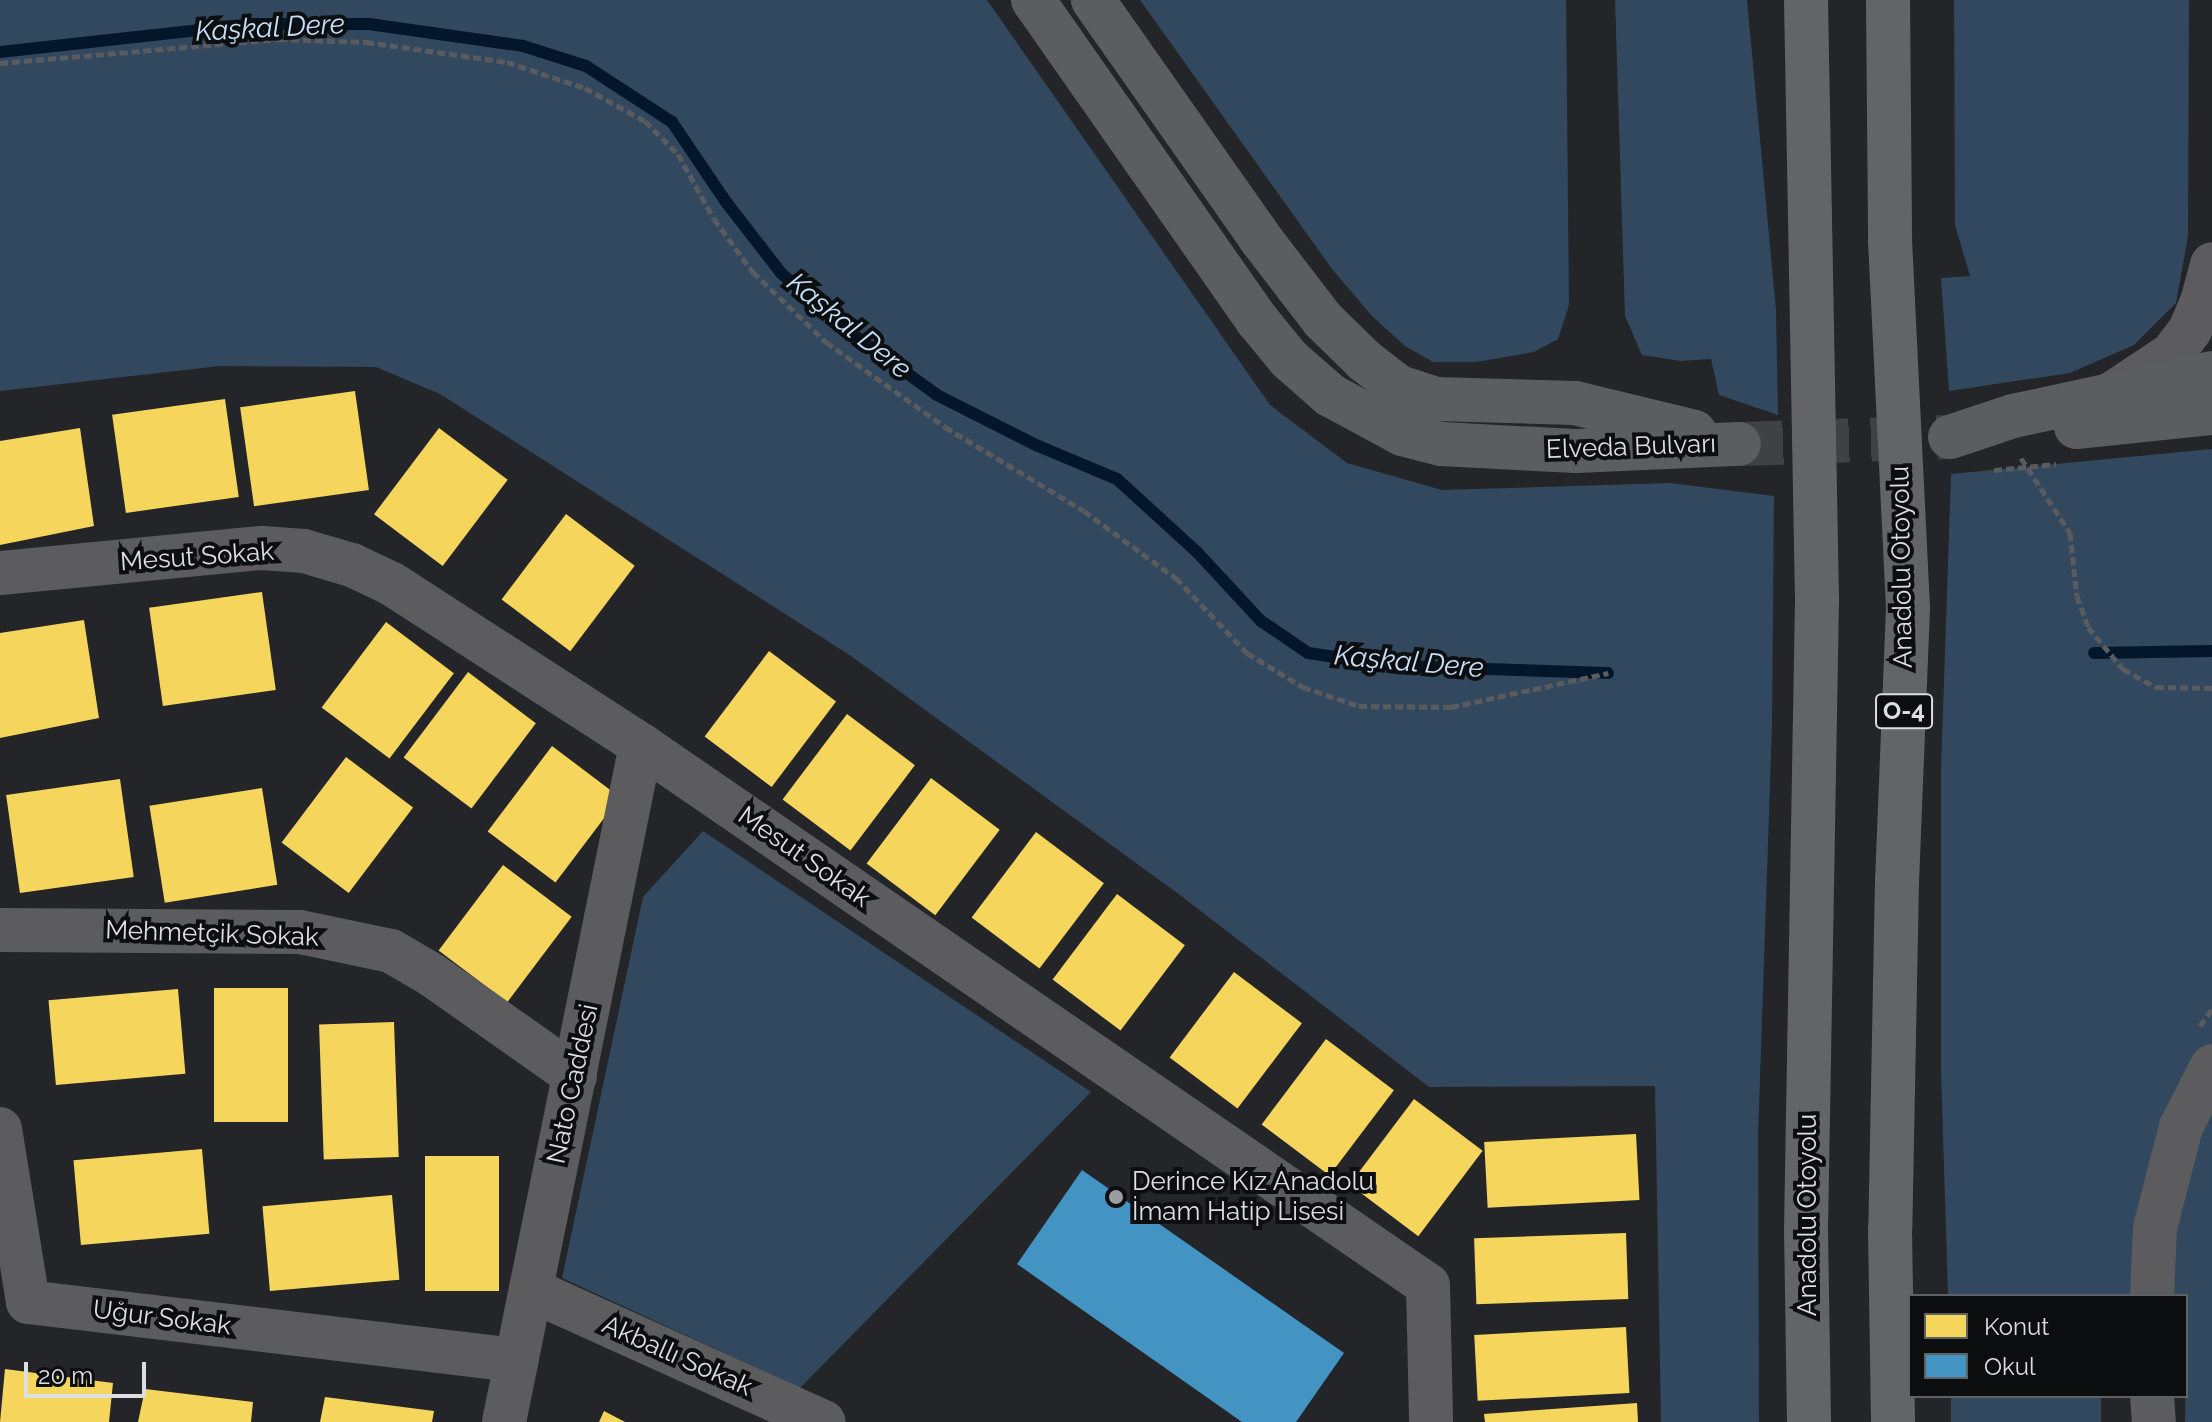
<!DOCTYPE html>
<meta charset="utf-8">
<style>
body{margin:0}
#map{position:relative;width:2212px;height:1422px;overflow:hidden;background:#232528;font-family:Raleway,sans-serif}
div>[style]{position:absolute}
.green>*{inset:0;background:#32485e;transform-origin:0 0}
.homes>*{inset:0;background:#f6d55c;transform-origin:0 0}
.schools>*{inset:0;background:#4393c3}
.stream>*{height:12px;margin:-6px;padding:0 6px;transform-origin:6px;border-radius:6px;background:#041629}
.major-tunnel>*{height:44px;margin-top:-22px;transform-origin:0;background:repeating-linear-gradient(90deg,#3f4144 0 44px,transparent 0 66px)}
.path>*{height:5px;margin-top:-2.5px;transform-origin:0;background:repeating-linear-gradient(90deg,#5a5b5e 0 8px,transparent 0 12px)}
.minor>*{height:44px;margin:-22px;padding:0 22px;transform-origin:22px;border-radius:22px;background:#5c5c5e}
.major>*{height:44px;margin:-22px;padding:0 22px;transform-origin:22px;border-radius:22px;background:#5c5d5f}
.highway>*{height:44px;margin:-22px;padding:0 22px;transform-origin:22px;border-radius:22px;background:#636466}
.dots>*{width:22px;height:22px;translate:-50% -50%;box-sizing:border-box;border:4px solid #0c0e10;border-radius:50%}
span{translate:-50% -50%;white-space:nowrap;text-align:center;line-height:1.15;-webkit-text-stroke:8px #0c0e10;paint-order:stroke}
.shield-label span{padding:2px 6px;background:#0c0e10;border:2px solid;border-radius:6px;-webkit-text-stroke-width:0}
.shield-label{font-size:24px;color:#dcdfe2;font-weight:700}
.street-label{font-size:26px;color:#dcdfe2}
.poi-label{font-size:26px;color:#dcdfe2}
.left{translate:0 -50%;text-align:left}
.water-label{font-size:28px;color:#c6e0fa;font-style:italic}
.legend{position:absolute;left:1908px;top:1294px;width:280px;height:104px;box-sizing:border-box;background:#0c0e10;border:2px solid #5f6264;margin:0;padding:10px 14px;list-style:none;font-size:24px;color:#dcdfe2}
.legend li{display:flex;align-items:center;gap:16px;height:40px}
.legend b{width:40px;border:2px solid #5f6264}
.scale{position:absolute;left:24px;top:1362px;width:122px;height:36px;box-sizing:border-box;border:4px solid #dcdfe2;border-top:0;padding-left:10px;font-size:24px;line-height:28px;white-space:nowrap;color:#dcdfe2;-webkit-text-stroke:6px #0c0e10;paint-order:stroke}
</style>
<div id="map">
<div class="green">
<i style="clip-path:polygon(0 0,987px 0,1270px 405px,1347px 463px,1442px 490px,1670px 483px,1774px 496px,1772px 726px,1758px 1137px,1759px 1422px,1661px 1422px,1655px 1086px,1429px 1087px,1180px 895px,851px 656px,440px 394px,376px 367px,220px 366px,0 391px)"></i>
<i style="clip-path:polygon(1140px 0,1566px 0,1569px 305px,1558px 339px,1534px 352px,1476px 362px,1433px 362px,1405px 346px,1372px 316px,1332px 269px)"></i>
<i style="clip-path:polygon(1615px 0,1747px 0,1776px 310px,1778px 415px,1719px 395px,1711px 359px,1680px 361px,1642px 355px,1625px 316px)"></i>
<i style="clip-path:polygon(1954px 0,2189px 0,2188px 236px,2176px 303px,2134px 345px,2070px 373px,1949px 391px,1941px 278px,1970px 276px,1955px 225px)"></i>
<i style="clip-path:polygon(2212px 449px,2212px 1422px,2185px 1422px,2186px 1296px,1948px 1296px,1941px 1072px,1941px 770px,1951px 474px)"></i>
<i style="clip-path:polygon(703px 831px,1091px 1092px,800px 1388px,562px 1278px,643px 897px)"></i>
<i style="left:1951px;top:1396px;width:150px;height:26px"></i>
</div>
<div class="homes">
<i style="left:355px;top:391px;width:100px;height:116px;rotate:82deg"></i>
<i style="left:225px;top:399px;width:99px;height:114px;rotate:82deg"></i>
<i style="clip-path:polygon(80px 428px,94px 526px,0 545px,0 441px)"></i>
<i style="left:439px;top:428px;width:86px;height:108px;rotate:37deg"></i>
<i style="left:566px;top:514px;width:86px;height:107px;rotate:37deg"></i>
<i style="left:262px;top:592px;width:99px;height:114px;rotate:82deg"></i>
<i style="clip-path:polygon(84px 620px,99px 718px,0 738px,0 633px)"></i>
<i style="left:386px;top:622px;width:85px;height:107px;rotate:37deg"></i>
<i style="left:769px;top:651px;width:84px;height:107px;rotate:37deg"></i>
<i style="left:468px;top:672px;width:85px;height:107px;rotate:37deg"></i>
<i style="left:847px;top:714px;width:85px;height:107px;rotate:37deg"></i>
<i style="left:552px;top:746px;width:85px;height:107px;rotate:37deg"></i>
<i style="left:346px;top:757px;width:84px;height:107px;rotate:37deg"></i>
<i style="left:931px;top:778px;width:86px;height:107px;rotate:37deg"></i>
<i style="left:120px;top:779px;width:99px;height:115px;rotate:82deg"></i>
<i style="left:262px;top:788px;width:98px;height:114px;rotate:81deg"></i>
<i style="left:1036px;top:832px;width:85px;height:107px;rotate:37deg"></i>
<i style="left:503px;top:865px;width:86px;height:107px;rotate:37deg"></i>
<i style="left:1117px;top:894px;width:85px;height:107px;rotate:37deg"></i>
<i style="left:1234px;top:972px;width:85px;height:107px;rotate:37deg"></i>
<i style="left:214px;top:988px;width:74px;height:134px"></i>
<i style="left:178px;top:989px;width:85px;height:130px;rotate:85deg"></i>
<i style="left:394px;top:1022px;width:135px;height:75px;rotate:88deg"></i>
<i style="left:1326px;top:1039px;width:85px;height:107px;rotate:37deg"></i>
<i style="left:1414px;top:1099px;width:86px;height:107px;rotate:37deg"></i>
<i style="left:1636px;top:1134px;width:66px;height:152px;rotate:87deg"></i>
<i style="left:202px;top:1149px;width:85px;height:129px;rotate:85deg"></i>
<i style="left:425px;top:1156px;width:74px;height:135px"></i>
<i style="left:392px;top:1195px;width:85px;height:130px;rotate:85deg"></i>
<i style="left:1626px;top:1233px;width:66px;height:152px;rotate:88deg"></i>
<i style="left:1626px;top:1327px;width:66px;height:152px;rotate:87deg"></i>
<i style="clip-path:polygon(5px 1369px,113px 1383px,109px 1422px,0 1422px)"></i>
<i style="clip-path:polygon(145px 1389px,253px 1402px,251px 1422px,138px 1422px)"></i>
<i style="clip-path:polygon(325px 1397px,434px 1411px,432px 1422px,320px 1422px)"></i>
<i style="clip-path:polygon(1637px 1403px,1638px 1422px,1485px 1422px,1484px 1414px)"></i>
<i style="clip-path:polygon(604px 1411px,625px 1422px,599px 1422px)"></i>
</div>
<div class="schools">
<i style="clip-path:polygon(1082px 1170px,1344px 1353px,1296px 1422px,1242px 1422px,1017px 1264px)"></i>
</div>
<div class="stream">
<i style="left:0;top:52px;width:254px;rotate:-6.3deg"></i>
<i style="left:252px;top:24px;width:117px"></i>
<i style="left:369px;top:24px;width:156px;rotate:8.1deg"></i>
<i style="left:523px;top:46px;width:66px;rotate:17.6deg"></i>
<i style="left:586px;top:66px;width:103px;rotate:33.1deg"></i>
<i style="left:672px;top:122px;width:97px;rotate:56deg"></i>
<i style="left:726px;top:202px;width:90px;rotate:52.2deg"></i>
<i style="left:781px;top:273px;width:87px;rotate:40.8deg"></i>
<i style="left:847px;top:330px;width:111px;rotate:35.8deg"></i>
<i style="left:937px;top:395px;width:111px;rotate:26.8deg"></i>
<i style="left:1036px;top:445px;width:88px;rotate:22.8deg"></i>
<i style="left:1117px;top:479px;width:108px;rotate:42.4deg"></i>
<i style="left:1197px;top:552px;width:94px;rotate:47.2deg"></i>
<i style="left:1261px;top:621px;width:57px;rotate:34.2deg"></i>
<i style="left:1308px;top:653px;width:89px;rotate:8.4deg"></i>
<i style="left:1396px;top:666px;width:212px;rotate:1.9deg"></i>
<i style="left:2094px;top:653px;width:118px;rotate:-1deg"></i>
</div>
<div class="major-tunnel">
<i style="left:1739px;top:444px;width:211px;rotate:-1.9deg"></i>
</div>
<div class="path">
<i style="left:0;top:63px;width:280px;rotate:-4.9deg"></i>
<i style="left:279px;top:39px;width:87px;rotate:2deg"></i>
<i style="left:366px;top:42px;width:142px;rotate:8.1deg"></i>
<i style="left:507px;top:62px;width:82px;rotate:18.4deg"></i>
<i style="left:585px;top:88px;width:68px;rotate:28.8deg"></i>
<i style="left:645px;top:121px;width:47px;rotate:45deg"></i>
<i style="left:678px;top:154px;width:74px;rotate:61deg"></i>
<i style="left:714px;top:219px;width:66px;rotate:53.7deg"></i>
<i style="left:753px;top:272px;width:101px;rotate:43.8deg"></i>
<i style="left:826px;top:342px;width:146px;rotate:35.5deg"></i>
<i style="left:945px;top:427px;width:162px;rotate:31.1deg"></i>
<i style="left:1084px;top:511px;width:114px;rotate:36.1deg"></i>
<i style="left:1176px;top:578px;width:103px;rotate:46.6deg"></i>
<i style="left:1247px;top:653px;width:66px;rotate:31.3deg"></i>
<i style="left:1303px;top:687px;width:59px;rotate:18.7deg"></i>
<i style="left:1359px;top:706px;width:92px;rotate:0.6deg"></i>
<i style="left:1451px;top:707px;width:161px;rotate:-12.2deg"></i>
<i style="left:2021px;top:458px;width:90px;rotate:56.8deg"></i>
<i style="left:2070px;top:533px;width:63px;rotate:83.7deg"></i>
<i style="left:2077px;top:596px;width:33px;rotate:70deg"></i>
<i style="left:2088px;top:627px;width:55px;rotate:50.2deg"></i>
<i style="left:2123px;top:669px;width:38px;rotate:29deg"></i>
<i style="left:2156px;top:687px;width:56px;rotate:1deg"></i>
<i style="left:1994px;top:470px;width:62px;rotate:-5.5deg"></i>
<i style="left:2200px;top:1026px;width:21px;rotate:-55deg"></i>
</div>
<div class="minor">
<i style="left:2110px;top:395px;width:74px;rotate:-33.5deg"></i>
<i style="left:2172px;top:354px;width:30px;rotate:-53deg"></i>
<i style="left:2190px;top:330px;width:30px;rotate:-67deg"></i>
<i style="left:2202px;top:302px;width:39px;rotate:-75deg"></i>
<i style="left:0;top:573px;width:263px;rotate:-5.5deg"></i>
<i style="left:262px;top:548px;width:42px;rotate:4.1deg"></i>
<i style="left:304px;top:551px;width:50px;rotate:16.3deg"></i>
<i style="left:352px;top:565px;width:44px;rotate:25.4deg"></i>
<i style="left:392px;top:584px;width:297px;rotate:32.9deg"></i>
<i style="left:641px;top:745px;width:954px;rotate:34.46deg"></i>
<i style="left:1428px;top:1285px;width:137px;rotate:88.7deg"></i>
<i style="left:0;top:930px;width:300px;rotate:0.4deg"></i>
<i style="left:300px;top:932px;width:93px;rotate:11.8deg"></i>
<i style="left:391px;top:951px;width:48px;rotate:30.3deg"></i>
<i style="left:432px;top:975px;width:175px;rotate:35.2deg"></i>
<i style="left:0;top:1129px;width:175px;rotate:80.8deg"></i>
<i style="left:28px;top:1302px;width:492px;rotate:6.8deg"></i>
<i style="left:531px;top:1290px;width:321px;rotate:24.3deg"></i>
<i style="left:2152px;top:1296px;width:68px;rotate:-87.5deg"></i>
<i style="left:2155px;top:1228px;width:104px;rotate:-75.6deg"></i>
<i style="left:2181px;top:1127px;width:68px;rotate:-63.1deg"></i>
<i style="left:2152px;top:1396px;width:26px;rotate:86deg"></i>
<i style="left:504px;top:1422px;width:691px;rotate:-78.56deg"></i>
</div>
<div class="major">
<i style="left:1033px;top:0;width:391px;rotate:55deg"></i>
<i style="left:1257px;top:320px;width:50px;rotate:50.6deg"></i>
<i style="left:1289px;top:359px;width:55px;rotate:41.3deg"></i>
<i style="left:1330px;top:395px;width:82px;rotate:28.4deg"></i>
<i style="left:1402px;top:434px;width:40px;rotate:14.4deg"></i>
<i style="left:1441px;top:444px;width:135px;rotate:3deg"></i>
<i style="left:1576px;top:451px;width:163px;rotate:-2.5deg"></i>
<i style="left:1093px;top:0;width:291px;rotate:54.9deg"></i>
<i style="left:1260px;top:238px;width:103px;rotate:52.5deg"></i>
<i style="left:1323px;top:320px;width:59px;rotate:44.3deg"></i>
<i style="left:1365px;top:361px;width:43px;rotate:37.4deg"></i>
<i style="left:1399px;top:387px;width:38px;rotate:18deg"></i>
<i style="left:1435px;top:399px;width:140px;rotate:1.6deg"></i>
<i style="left:1575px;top:403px;width:123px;rotate:13.6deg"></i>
<i style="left:2076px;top:427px;width:137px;rotate:-5.9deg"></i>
<i style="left:1950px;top:437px;width:66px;rotate:-18.4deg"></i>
<i style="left:2013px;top:416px;width:204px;rotate:-12.2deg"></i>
</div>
<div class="highway">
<i style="left:1806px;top:0;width:600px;rotate:88.95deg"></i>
<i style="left:1817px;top:600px;width:629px;rotate:91deg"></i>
<i style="left:1806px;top:1229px;width:193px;rotate:89.1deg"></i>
<i style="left:1888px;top:0;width:240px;rotate:89.5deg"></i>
<i style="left:1890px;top:240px;width:368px;rotate:87.2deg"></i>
<i style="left:1908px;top:608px;width:272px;rotate:92.3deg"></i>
<i style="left:1897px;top:880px;width:349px;rotate:91.1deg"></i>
<i style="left:1890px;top:1229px;width:193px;rotate:89.1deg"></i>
</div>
<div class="dots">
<i style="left:1116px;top:1197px;background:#9b9ea1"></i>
</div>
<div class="shield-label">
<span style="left:1904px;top:711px">O-4</span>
</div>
<div class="street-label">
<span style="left:1631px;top:447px;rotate:-2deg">Elveda Bulvarı</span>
<span style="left:197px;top:557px;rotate:-4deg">Mesut Sokak</span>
<span style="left:1902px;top:567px;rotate:-91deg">Anadolu Otoyolu</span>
<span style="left:804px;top:857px;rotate:35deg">Mesut Sokak</span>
<span style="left:212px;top:934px;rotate:2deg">Mehmetçik Sokak</span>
<span style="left:573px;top:1084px;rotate:-78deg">Nato Caddesi</span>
<span style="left:1808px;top:1215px;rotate:-90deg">Anadolu Otoyolu</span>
<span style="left:162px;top:1318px;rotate:7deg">Uğur Sokak</span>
<span style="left:677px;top:1356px;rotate:24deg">Akballı Sokak</span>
</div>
<div class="poi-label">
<span class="left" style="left:1132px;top:1197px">Derince Kız Anadolu<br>İmam Hatip Lisesi</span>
</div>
<div class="water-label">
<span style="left:270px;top:28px;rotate:-3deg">Kaşkal Dere</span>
<span style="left:849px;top:326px;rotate:39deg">Kaşkal Dere</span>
<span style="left:1409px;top:662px;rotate:5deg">Kaşkal Dere</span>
</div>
<ul class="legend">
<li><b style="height:22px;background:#f6d55c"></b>Konut</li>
<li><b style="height:22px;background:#4393c3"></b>Okul</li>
</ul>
<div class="scale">20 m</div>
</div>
